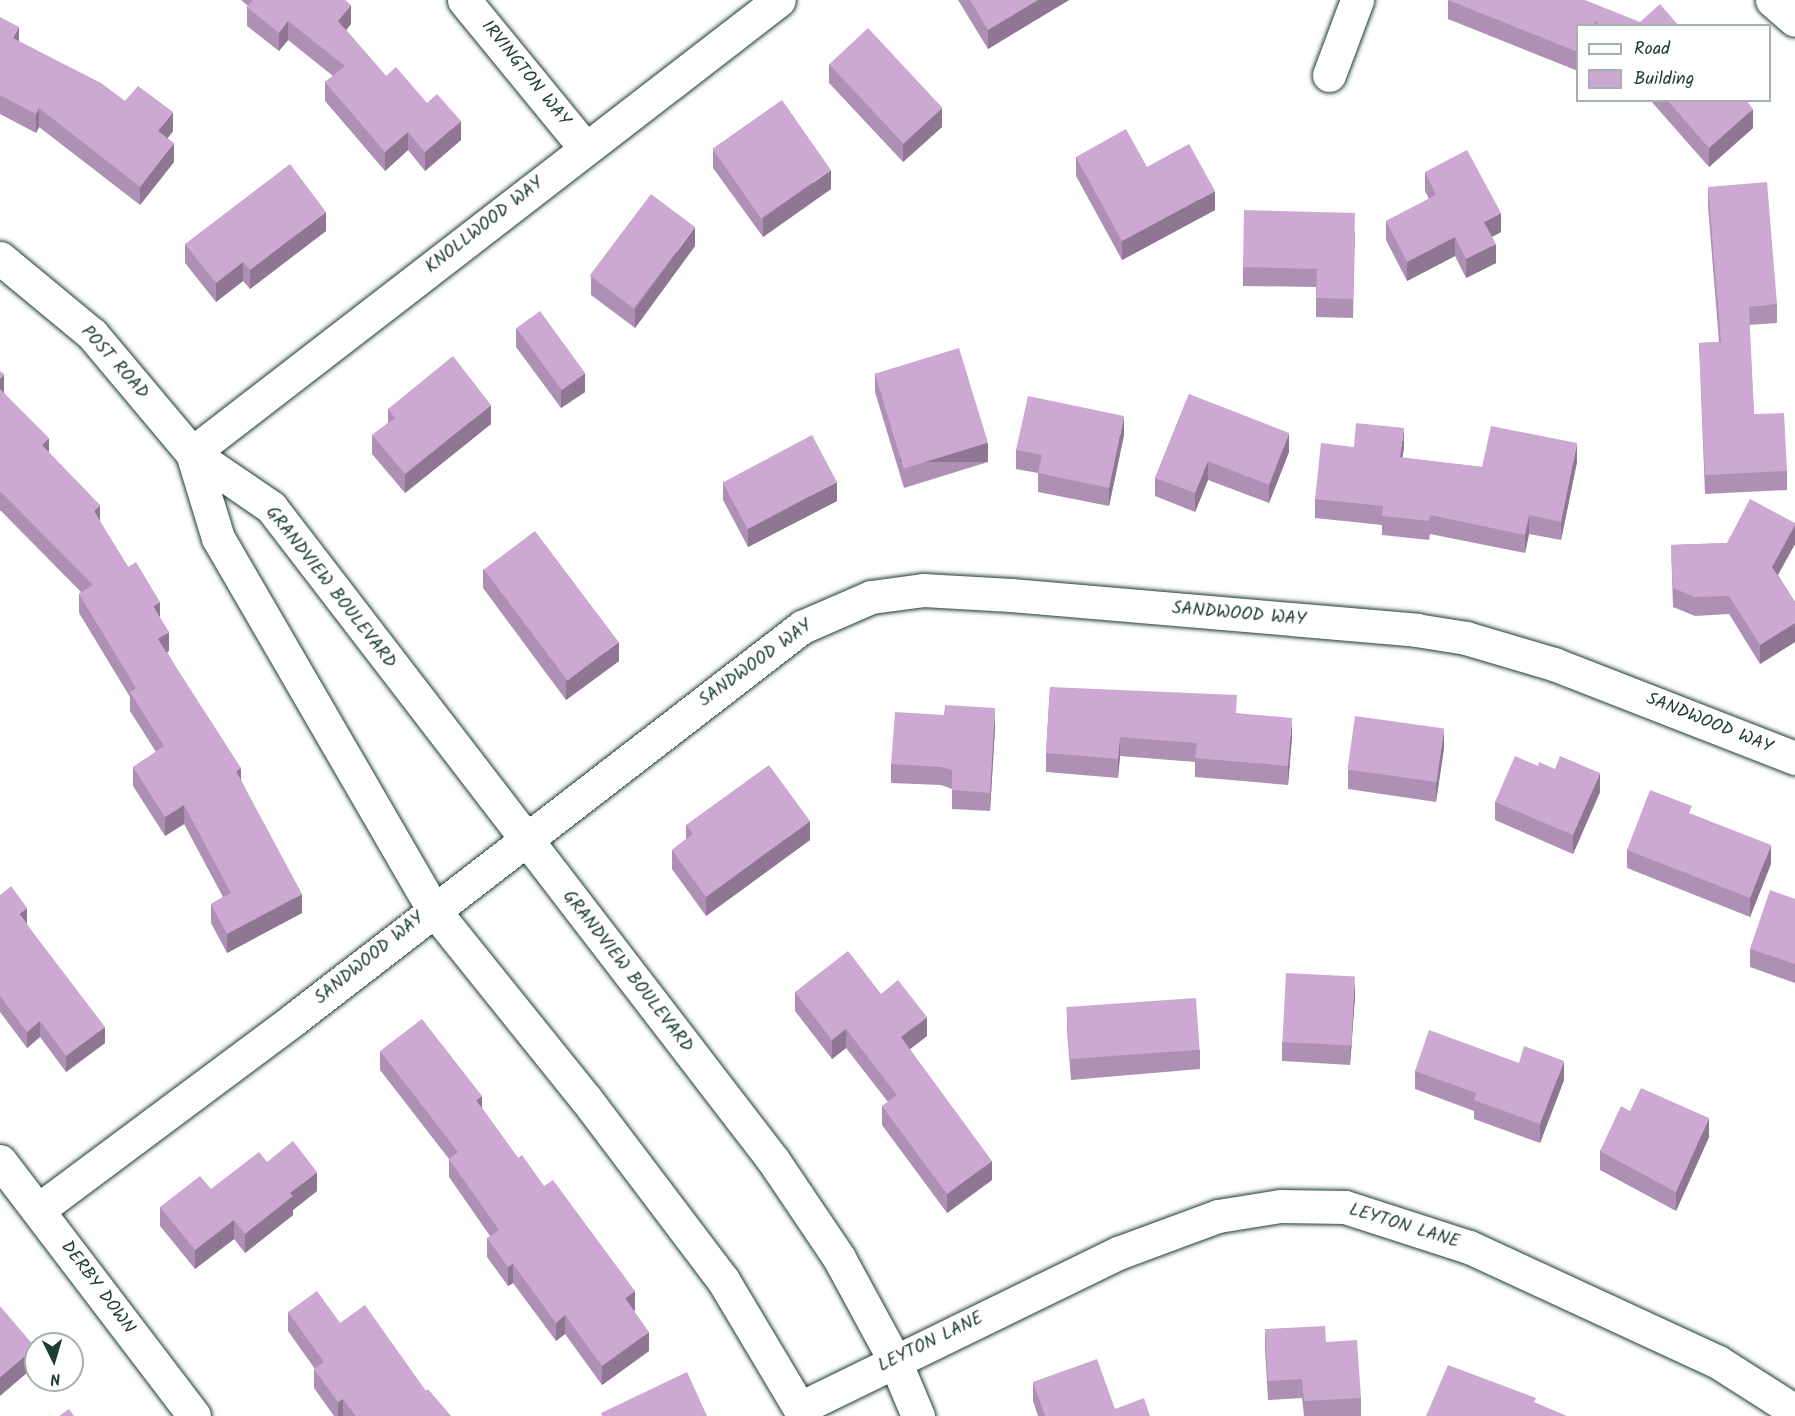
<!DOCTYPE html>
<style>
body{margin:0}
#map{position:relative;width:1795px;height:1416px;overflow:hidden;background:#fff;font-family:Kalam,sans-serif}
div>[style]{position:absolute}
.roads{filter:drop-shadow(0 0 2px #1f3d34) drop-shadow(0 0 2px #1f3d34)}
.minor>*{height:33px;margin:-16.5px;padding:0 16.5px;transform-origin:16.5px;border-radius:16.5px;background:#fff}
.tertiary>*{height:33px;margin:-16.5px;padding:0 16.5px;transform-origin:16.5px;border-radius:16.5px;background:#fff}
.wall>*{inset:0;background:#af90b5}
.shaded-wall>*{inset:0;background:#8f7693;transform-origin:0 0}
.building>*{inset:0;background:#cca8d2;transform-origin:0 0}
span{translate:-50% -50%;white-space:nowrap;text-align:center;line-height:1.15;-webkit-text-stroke:5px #fff;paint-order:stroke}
.street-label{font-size:18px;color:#1f3d34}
.legend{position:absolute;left:1576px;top:24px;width:195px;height:78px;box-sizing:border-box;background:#fff;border:2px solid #a5b1ae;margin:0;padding:8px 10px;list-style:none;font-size:18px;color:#1f3d34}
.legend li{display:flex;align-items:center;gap:12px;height:30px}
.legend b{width:30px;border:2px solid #a5b1ae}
.north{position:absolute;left:24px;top:1332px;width:60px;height:60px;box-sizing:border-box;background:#fff;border:2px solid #a5b1ae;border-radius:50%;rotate:175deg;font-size:16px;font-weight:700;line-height:24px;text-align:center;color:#1f3d34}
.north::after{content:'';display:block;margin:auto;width:21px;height:27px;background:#1f3d34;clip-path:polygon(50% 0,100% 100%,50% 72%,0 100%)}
</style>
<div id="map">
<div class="roads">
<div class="minor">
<i style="left:464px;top:0;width:191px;rotate:50.7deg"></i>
<i style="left:1772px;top:0;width:30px;rotate:41deg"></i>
<i style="left:1329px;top:75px;width:80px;rotate:-69.5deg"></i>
<i style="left:192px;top:453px;width:741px;rotate:-37.66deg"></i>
<i style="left:0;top:1161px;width:320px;rotate:52.7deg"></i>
<i style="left:38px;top:1210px;width:319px;rotate:-36.7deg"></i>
<i style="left:294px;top:1019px;width:642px;rotate:-37.66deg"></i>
<i style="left:802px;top:627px;width:75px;rotate:-23.5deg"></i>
<i style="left:871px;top:597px;width:52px;rotate:-7.7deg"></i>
<i style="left:923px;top:590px;width:88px;rotate:3.3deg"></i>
<i style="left:1011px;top:595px;width:407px;rotate:4.9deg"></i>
<i style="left:1416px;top:630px;width:51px;rotate:9.1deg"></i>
<i style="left:1466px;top:638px;width:92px;rotate:16.5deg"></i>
<i style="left:1554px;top:664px;width:259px;rotate:21.3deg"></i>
<i style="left:800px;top:1408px;width:354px;rotate:-26deg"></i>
<i style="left:1118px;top:1253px;width:107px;rotate:-20.3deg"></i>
<i style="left:1218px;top:1216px;width:63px;rotate:-9.2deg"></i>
<i style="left:1280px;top:1206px;width:65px;rotate:0.9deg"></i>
<i style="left:1345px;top:1207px;width:130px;rotate:17.9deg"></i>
<i style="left:1469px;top:1247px;width:274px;rotate:24.8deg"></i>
<i style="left:1718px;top:1362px;width:91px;rotate:32.5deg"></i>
</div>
<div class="tertiary">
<i style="left:0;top:258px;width:119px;rotate:39.6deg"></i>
<i style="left:92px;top:334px;width:155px;rotate:50deg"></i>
<i style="left:192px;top:453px;width:96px;rotate:34.4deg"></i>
<i style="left:271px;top:507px;width:824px;rotate:52.45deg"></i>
<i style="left:773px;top:1160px;width:118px;rotate:56deg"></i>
<i style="left:839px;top:1258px;width:117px;rotate:61.5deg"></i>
<i style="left:895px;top:1361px;width:60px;rotate:67.3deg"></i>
<i style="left:192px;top:453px;width:89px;rotate:73deg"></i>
<i style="left:218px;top:538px;width:429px;rotate:59.9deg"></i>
<i style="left:433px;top:909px;width:244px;rotate:51.2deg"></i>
<i style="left:586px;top:1099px;width:227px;rotate:52.9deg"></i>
<i style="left:723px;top:1280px;width:158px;rotate:59.2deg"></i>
</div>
</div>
<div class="wall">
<i style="clip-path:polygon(241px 0,345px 0,351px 24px,346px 30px,386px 76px,427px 103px,461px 140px,425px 171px,408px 150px,385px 171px,325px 101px,325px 82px,333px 76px,288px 40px,279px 51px,247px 26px,247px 7px,248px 6px)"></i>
<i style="clip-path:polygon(958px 0,1069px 0,988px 49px)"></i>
<i style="clip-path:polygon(1448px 0,1640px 22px,1679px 26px,1578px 26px,1578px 71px,1448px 19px)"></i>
<i style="clip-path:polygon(0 17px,19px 42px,125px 101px,173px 131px,168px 138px,174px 162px,140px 205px,39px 127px,36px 133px,0 114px)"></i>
<i style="clip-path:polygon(829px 64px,942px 127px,903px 162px,829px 83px)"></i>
<i style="clip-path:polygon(1650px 100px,1746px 100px,1753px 128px,1709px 167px)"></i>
<i style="clip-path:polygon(713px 149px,831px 189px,763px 237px,713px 168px)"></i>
<i style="clip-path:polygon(1076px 157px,1147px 167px,1215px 210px,1122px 260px,1076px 176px)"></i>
<i style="clip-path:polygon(1425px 172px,1501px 232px,1492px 237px,1496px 263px,1466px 278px,1455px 256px,1407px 281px,1386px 240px,1386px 221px,1429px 199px,1425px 191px)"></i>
<i style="clip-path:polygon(1708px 187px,1777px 304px,1777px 323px,1749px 325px,1754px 414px,1787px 471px,1787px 490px,1705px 494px,1699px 343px,1719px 342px,1708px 206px)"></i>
<i style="clip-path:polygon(326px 231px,250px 289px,243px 281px,216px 302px,185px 263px,185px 244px)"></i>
<i style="clip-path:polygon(1355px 232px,1353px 318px,1316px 317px,1316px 287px,1243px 286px,1243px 267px)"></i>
<i style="clip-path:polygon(695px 246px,635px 328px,591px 295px,591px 276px)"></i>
<i style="clip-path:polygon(516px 328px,585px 392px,561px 408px,516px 347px)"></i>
<i style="clip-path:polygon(0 371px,4px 393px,100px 522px,160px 618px,169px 651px,167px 652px,241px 780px,302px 913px,227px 953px,211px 923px,211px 904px,223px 897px,184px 824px,165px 836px,133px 786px,133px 767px,156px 752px,130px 711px,130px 697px,79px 613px,79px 594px,81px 592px,1px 511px,0 511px)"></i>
<i style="clip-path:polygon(875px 373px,988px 462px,904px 488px,875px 392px)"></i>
<i style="clip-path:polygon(1189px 394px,1289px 452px,1269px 503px,1208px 480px,1195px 512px,1155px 496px,1155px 478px)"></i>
<i style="clip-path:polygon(388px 409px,491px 424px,405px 493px,372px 454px,372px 435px,388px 423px)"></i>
<i style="clip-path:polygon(1124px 435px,1109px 506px,1038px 492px,1038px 473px,1016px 469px,1016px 450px)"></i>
<i style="clip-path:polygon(1354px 447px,1404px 447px,1402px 458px,1482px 467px,1577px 462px,1561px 540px,1529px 534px,1525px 553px,1430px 534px,1429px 540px,1382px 535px,1382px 525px,1315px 518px,1315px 499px)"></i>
<i style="clip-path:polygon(723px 482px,837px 501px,748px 547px,723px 500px)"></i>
<i style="clip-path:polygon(1795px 523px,1795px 544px,1778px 575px,1795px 602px,1795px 642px,1760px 664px,1729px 614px,1695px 616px,1673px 607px,1671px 545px,1727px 543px)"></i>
<i style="clip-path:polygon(483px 569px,619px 661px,566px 700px,483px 588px)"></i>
<i style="clip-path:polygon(1050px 687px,1237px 713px,1292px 737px,1288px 785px,1195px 777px,1195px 762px,1120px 756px,1118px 778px,1046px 772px,1046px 753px)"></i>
<i style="clip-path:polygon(995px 727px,990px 811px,952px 809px,952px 789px,941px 785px,891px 783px,891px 764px)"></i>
<i style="clip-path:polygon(1444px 748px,1436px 802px,1348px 789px,1348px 770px)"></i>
<i style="clip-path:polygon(1600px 792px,1573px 854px,1495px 820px,1495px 802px)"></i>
<i style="clip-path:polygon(1692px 814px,1771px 864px,1750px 917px,1627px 868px,1627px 850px)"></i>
<i style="clip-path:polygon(686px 825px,810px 840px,706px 916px,672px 869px,672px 850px,686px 839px)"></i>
<i style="clip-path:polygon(0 895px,27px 924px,105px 1043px,66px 1072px,40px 1037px,27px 1048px,0 1012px)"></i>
<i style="clip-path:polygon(1795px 899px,1795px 983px,1750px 967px,1750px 949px)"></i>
<i style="clip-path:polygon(795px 992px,881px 994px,927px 1036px,910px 1049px,992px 1180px,947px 1213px,882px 1125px,882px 1106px,888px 1102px,846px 1048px,832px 1059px,795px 1011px)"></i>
<i style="clip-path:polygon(1355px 996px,1350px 1065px,1282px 1061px,1282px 1042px)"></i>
<i style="clip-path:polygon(1067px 1010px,1200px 1050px,1200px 1069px,1071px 1080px,1067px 1029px)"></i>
<i style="clip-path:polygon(380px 1051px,482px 1108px,518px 1158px,635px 1310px,634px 1311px,649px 1351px,602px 1385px,565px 1334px,556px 1341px,513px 1283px,508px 1286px,487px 1257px,487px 1238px,490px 1236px,449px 1177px,449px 1159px,380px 1070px)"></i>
<i style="clip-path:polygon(1415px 1071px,1564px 1080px,1540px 1143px,1474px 1119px,1474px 1111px,1415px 1089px)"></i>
<i style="clip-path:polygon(1630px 1111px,1709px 1137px,1676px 1211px,1600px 1170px,1600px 1151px)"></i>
<i style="clip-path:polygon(267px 1162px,317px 1191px,293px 1210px,293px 1215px,245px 1253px,234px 1239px,195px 1269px,160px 1226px,160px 1207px,211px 1189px)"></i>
<i style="clip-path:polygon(288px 1312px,340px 1323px,426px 1391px,451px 1416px,334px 1416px,314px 1388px,314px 1369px,315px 1369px,288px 1331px)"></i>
<i style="clip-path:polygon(1265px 1329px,1326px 1342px,1361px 1398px,1361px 1416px,1304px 1416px,1302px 1398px,1268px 1400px,1265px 1348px)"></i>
<i style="clip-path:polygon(1033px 1382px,1115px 1409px,1150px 1416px,1038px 1416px,1033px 1401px)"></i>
</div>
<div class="shaded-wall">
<i style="clip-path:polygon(1038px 0,1069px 0,988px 49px,988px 30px)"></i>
<i style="clip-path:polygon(351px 5px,351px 24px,338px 40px,338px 21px)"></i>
<i style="clip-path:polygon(288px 21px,288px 40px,279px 51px,279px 33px)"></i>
<i style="clip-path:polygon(19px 27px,19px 46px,13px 38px)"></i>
<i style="clip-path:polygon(39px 108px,39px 127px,36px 133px,36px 114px)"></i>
<i style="clip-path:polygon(942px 108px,942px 127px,903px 162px,903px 143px)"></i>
<i style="clip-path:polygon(1753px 109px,1753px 128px,1709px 167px,1709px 148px)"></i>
<i style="clip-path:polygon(173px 112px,173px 131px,158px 150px,158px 131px)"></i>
<i style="clip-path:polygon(461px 121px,461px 140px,425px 171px,425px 152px)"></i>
<i style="clip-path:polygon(408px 132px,408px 150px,385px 171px,385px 152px)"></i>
<i style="clip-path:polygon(174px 143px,174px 162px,140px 205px,140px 187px)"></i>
<i style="clip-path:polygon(831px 170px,831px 189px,763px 237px,763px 218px)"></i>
<i style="clip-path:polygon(1215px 191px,1215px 210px,1122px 260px,1122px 241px)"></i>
<i style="clip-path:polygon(326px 212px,326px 231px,250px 289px,250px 270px)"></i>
<i style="clip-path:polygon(1501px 213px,1501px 232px,1484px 241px,1484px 222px)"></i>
<i style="clip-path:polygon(695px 227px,695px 246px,635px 328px,635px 309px)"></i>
<i style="clip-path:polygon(1455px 237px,1455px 256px,1407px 281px,1407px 262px)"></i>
<i style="clip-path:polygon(1496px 244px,1496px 263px,1466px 278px,1466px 259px)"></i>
<i style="clip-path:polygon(243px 262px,243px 281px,216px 302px,216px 283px)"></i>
<i style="clip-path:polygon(585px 373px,585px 392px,561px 408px,561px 390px)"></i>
<i style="clip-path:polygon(4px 374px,4px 393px,0 398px,0 379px)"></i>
<i style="clip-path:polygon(491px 405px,491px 424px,405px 493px,405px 474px)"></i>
<i style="clip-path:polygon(1124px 416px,1124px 435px,1109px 506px,1109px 488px)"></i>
<i style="clip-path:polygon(1404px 428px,1404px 447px,1400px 476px,1400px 457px)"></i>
<i style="clip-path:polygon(1289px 433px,1289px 452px,1269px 503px,1269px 485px)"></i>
<i style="clip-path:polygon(49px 438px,49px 457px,42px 445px)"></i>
<i style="left:988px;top:443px;width:19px;height:88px;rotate:90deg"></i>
<i style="clip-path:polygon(1577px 443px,1577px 462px,1561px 540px,1561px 522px)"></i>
<i style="clip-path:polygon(1208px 461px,1208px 480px,1195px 512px,1195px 493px)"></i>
<i style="clip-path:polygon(837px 482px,837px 501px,748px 547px,748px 528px)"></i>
<i style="clip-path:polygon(100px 505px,100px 523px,94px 511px)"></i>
<i style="clip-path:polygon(1529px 515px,1529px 534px,1525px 553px,1525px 535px)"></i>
<i style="clip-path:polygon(1795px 525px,1795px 544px,1772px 585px,1772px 567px)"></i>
<i style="clip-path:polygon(160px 602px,160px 621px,153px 606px)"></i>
<i style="clip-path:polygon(1795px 623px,1795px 642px,1760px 664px,1760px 645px)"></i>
<i style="clip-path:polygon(169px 632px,169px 651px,158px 658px,158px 639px)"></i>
<i style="clip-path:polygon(619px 642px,619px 661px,566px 700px,566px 681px)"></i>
<i style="clip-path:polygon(995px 708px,995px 727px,990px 811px,990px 793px)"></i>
<i style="clip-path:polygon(1292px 718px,1292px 737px,1288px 785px,1288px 766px)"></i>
<i style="clip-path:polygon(1444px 729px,1444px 748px,1436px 802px,1436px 783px)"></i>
<i style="clip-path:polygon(1120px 737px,1120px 756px,1118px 778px,1118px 759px)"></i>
<i style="clip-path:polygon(241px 768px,241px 787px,236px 771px)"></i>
<i style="clip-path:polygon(1600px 773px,1600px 792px,1573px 854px,1573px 835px)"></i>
<i style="clip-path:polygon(184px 805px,184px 824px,165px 836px,165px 817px)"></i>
<i style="clip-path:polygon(810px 821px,810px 840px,706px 916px,706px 897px)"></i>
<i style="clip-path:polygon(1771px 845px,1771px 864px,1750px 917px,1750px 898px)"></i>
<i style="clip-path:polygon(302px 894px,302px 913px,227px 953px,227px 934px)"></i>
<i style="clip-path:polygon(27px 908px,27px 924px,19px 914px)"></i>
<i style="clip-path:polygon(1355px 977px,1355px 996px,1350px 1065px,1350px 1046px)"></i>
<i style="clip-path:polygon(927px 1017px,927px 1036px,901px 1056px,901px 1037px)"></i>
<i style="clip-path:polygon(40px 1021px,40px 1037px,27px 1048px,27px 1032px)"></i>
<i style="clip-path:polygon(105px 1027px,105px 1043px,66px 1072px,66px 1056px)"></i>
<i style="clip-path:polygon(846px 1029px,846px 1048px,832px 1059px,832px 1040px)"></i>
<i style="clip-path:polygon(1564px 1061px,1564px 1080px,1540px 1143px,1540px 1124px)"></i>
<i style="clip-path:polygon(482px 1096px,482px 1115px,476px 1100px)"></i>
<i style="clip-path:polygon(1709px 1118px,1709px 1137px,1676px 1211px,1676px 1192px)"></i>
<i style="clip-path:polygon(992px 1161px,992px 1180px,947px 1213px,947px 1194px)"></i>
<i style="clip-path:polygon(317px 1172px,317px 1191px,293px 1210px,293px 1215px,245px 1253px,245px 1234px,290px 1193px)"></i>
<i style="clip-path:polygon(234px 1220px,234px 1239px,195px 1269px,195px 1250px)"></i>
<i style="clip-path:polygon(513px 1264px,513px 1283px,508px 1286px,508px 1267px)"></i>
<i style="clip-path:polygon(635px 1291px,635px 1310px,625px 1317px,625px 1298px)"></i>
<i style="clip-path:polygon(565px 1315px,565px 1334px,556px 1341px,556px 1323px)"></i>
<i style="clip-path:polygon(649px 1332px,649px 1351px,602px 1385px,602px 1366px)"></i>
<i style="clip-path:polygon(35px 1347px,35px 1366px,0 1396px,0 1377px)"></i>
<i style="clip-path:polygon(343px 1399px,343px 1416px,338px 1416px,338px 1402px)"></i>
</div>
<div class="building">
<i style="clip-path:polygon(253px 0,345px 0,351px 5px,338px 21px,386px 76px,396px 67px,427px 103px,437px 94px,461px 121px,425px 152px,408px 132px,385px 152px,325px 82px,345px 66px,288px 21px,279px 33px,247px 7px)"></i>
<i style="clip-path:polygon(970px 0,1038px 0,988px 30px)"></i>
<i style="clip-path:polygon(1448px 0,1585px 0,1640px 22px,1660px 4px,1679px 26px,1600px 26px,1596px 21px,1594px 26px,1578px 26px,1578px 52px)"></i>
<i style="clip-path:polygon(0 17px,19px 27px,13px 38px,101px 83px,125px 101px,138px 86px,173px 112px,158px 131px,174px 143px,140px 187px,39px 108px,36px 114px,0 95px)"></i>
<i style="left:868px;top:28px;width:109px;height:53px;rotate:47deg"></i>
<i style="left:782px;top:100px;width:85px;height:85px;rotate:55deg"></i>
<i style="clip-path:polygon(1667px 100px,1746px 100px,1753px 109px,1709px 148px)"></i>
<i style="clip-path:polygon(1126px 129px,1147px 167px,1189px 144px,1215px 191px,1122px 241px,1076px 157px)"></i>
<i style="clip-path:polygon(1467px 150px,1501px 213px,1484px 222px,1496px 244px,1466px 259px,1455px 237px,1407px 262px,1386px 221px,1436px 195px,1425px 172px)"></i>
<i style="clip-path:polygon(290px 164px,326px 212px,250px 270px,243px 262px,216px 283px,185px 244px)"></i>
<i style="clip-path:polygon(1767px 182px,1777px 304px,1749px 307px,1754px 414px,1784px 413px,1787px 471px,1705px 475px,1699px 343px,1721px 342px,1708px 187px)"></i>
<i style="left:651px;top:194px;width:55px;height:102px;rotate:37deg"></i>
<i style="clip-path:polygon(1244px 210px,1355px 213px,1353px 299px,1316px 298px,1317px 269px,1243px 267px)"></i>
<i style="left:540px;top:311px;width:77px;height:29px;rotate:54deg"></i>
<i style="left:959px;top:348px;width:99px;height:88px;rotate:73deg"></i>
<i style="clip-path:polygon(453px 356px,491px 405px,405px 474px,372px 435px,395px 418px,388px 409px)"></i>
<i style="clip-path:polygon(0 371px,4px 374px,0 379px)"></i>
<i style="clip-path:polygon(0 389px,49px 438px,42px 445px,100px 505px,94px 511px,128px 567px,136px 562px,160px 602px,153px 606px,169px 632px,158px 639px,241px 768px,236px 771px,302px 894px,227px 934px,211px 904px,231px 893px,184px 805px,165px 817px,133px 767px,164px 746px,130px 692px,136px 688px,79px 594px,93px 585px,1px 492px,0 492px)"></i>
<i style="clip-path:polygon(1189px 394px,1289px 433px,1269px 485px,1208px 461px,1195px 493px,1155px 478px)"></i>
<i style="clip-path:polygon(1028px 396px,1124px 416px,1109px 488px,1038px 473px,1042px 455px,1016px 450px)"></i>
<i style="clip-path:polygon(1356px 423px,1404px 428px,1400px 457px,1482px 467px,1491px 426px,1577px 443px,1561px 522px,1529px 515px,1525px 535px,1430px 515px,1429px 521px,1382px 516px,1383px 506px,1315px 499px,1321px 443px,1354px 447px)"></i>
<i style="left:812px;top:435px;width:53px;height:101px;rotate:62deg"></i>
<i style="clip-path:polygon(1750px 499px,1795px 523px,1795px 525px,1772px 567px,1795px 602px,1795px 623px,1760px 645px,1729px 596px,1695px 597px,1673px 588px,1671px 545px,1727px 543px)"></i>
<i style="left:535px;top:531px;width:139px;height:64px;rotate:53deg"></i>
<i style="clip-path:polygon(1050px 687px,1237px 695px,1236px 713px,1292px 718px,1288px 766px,1195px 758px,1197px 743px,1120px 737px,1118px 759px,1046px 753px)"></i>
<i style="clip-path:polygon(945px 705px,995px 708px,990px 793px,952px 790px,952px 770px,941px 767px,891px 764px,895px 712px,944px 715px)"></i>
<i style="left:1355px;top:716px;width:90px;height:54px;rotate:8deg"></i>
<i style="clip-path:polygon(1515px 756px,1538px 766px,1539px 762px,1555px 769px,1560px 756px,1600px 773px,1573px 835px,1495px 802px)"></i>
<i style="clip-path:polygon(769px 765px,810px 821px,706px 897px,672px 850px,693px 834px,686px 825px)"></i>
<i style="clip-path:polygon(1650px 790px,1692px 806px,1689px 813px,1771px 845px,1750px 898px,1627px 850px)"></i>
<i style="clip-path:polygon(11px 886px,27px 908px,19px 914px,105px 1027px,66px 1056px,40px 1021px,27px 1032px,0 996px,0 895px)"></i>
<i style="clip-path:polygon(1770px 890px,1795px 899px,1795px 964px,1750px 949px)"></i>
<i style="clip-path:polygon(848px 951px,881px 994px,898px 980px,927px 1017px,901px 1037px,992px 1161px,947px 1194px,882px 1106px,897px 1095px,846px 1029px,832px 1040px,795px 992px)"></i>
<i style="left:1286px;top:973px;width:69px;height:69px;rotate:3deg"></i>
<i style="left:1196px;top:998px;width:52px;height:130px;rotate:86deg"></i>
<i style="clip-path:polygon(422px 1019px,482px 1096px,476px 1100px,518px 1158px,522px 1155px,544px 1186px,553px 1180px,635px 1291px,625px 1298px,649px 1332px,602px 1366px,565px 1315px,556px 1323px,513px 1264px,508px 1267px,487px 1238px,499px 1230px,449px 1159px,458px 1152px,380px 1051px)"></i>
<i style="clip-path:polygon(1429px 1030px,1519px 1063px,1524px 1046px,1564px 1061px,1540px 1124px,1474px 1100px,1476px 1093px,1415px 1071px)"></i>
<i style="clip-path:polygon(1641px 1088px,1709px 1118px,1676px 1192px,1600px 1151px,1621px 1106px,1630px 1111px)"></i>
<i style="clip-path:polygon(293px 1141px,317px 1172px,290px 1193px,293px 1196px,245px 1234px,234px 1220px,195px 1250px,160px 1207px,200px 1176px,211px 1189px,259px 1152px,267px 1162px)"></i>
<i style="clip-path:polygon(317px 1291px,340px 1323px,365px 1305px,426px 1391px,428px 1389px,451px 1416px,356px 1416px,343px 1399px,338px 1402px,314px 1369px,324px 1362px,288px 1312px)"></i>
<i style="clip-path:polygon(0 1306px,35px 1347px,0 1377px)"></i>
<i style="clip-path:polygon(1325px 1326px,1326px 1342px,1357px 1340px,1361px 1398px,1304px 1401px,1302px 1379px,1268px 1381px,1265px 1329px)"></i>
<i style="clip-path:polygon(1097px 1359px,1115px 1409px,1144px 1398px,1150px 1416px,1045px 1416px,1033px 1382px)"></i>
<i style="clip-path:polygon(1448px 1365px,1536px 1398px,1534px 1402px,1567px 1416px,1426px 1416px)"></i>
<i style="clip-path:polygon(687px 1372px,707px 1416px,602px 1416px,601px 1413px)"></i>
<i style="clip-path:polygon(69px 1409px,74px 1416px,59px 1416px)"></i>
</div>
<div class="street-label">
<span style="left:525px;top:74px;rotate:51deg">IRVINGTON WAY</span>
<span style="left:485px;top:226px;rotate:-38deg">KNOLLWOOD WAY</span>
<span style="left:114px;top:363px;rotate:48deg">POST ROAD</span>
<span style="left:330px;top:588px;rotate:52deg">GRANDVIEW BOULEVARD</span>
<span style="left:1239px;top:615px;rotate:5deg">SANDWOOD WAY</span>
<span style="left:756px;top:664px;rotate:-36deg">SANDWOOD WAY</span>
<span style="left:1709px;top:724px;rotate:22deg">SANDWOOD WAY</span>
<span style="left:370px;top:959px;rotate:-39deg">SANDWOOD WAY</span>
<span style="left:627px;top:972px;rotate:52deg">GRANDVIEW BOULEVARD</span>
<span style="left:1404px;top:1227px;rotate:17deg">LEYTON LANE</span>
<span style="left:97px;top:1288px;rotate:53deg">DERBY DOWN</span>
<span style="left:931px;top:1343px;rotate:-26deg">LEYTON LANE</span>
</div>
<ul class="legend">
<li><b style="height:8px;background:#fff"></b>Road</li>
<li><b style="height:16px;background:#cca8d2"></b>Building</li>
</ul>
<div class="north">N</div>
</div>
